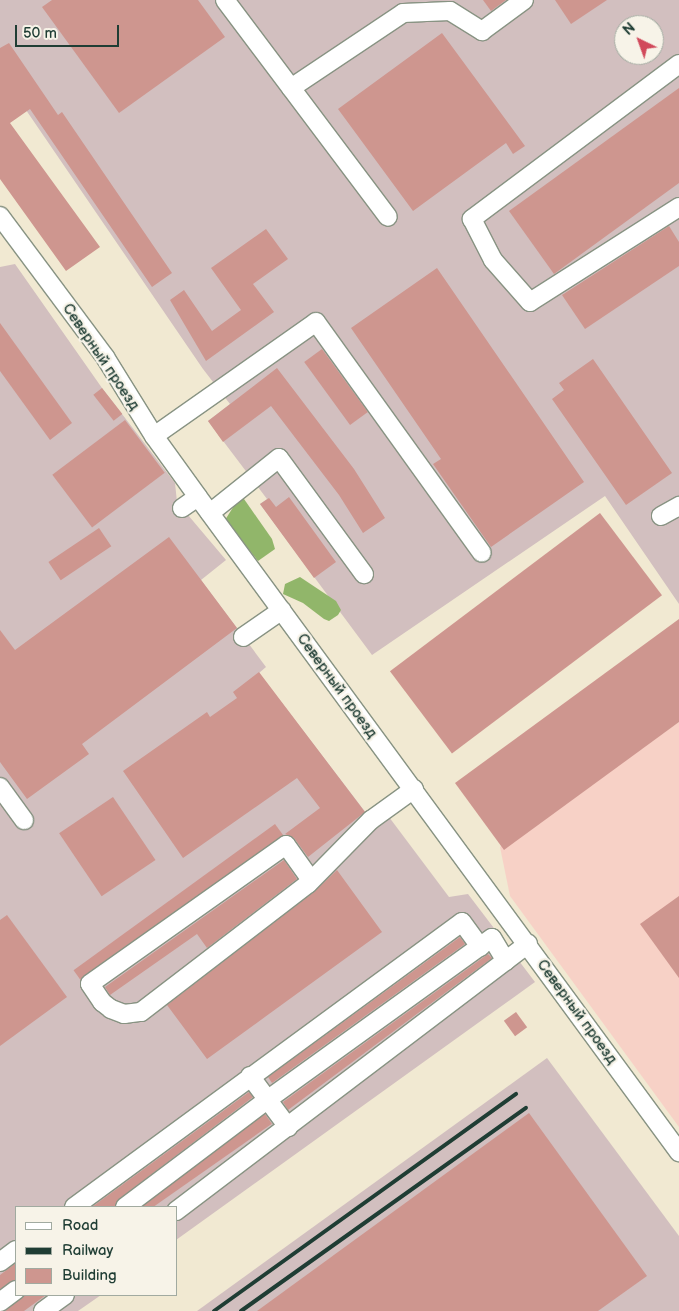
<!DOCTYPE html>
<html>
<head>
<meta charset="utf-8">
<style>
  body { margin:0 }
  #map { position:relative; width:679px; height:1311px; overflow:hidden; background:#f1e9d2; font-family:"Balsamiq Sans",sans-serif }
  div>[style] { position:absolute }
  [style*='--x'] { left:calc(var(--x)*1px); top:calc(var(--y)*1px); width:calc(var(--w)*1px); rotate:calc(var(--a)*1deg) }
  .built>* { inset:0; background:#f7d1c6 }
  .industrial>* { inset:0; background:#d2bfbf }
  .forest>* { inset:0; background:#91b66a }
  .building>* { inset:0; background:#ce968f; transform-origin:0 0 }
  .roads { filter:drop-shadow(1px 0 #889383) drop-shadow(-1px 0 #889383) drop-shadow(0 1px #889383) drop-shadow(0 -1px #889383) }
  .minor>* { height:18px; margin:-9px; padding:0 9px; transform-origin:9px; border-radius:9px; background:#fff }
  .rail>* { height:4px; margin:-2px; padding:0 2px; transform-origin:2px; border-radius:2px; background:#1f3d34 }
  span { translate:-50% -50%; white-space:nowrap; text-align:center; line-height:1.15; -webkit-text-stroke:4.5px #f7f3e8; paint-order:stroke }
  .street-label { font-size:15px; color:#1f3d34 }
  .legend { position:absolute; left:15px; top:1206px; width:162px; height:90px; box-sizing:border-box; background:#f7f3e8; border:1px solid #a1aaa0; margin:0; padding:6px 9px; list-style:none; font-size:15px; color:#1f3d34 }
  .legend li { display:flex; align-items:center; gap:10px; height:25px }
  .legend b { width:25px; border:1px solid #a1aaa0 }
  .north { position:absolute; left:614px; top:15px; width:50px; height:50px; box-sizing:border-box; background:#f7f3e8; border:1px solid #a1aaa0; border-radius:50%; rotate:318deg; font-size:14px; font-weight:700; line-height:20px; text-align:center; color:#1f3d34 }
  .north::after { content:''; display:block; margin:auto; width:18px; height:22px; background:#d1495b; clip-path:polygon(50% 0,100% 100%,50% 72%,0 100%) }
  .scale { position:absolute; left:15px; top:25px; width:104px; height:22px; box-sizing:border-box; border:2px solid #1f3d34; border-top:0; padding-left:6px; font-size:15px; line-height:18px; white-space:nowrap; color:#1f3d34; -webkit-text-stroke:4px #f7f3e8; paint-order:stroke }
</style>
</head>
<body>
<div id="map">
  <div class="built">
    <div style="clip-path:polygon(679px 722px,679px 1127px,510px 896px,500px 847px)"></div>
  </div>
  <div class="industrial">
    <div style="clip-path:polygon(evenodd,0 0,679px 0,679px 604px,605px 496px,372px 655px,260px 504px,267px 499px,208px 421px,230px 404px,203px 369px,0 72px,0 0,624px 25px,654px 25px,654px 55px,624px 55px,624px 25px)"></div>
    <div style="clip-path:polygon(15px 264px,102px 388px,175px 483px,177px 502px,226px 560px,201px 580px,266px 667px,259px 673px,376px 826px,389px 817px,449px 897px,468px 894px,535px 982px,176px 1240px,176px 1207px,16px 1207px,16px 1295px,101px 1295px,78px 1311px,0 1311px,0 267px)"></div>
    <div style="clip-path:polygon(547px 1058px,679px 1236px,679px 1311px,197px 1311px)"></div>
  </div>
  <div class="forest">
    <div style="clip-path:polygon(239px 498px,244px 499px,272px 539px,275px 549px,258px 561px,225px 520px)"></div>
    <div style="clip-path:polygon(300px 577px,336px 601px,341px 610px,338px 615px,329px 621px,324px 619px,303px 603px,283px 594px,285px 584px)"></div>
  </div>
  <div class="building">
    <div style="clip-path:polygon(52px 0,198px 0,225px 37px,119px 113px,42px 7px)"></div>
    <div style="clip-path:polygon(483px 0,506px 0,491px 11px)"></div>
    <div style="clip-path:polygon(555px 0,607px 0,571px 24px)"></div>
    <div style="clip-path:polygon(442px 33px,525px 146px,513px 154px,506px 143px,413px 211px,338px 109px)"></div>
    <div style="clip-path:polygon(9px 43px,58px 115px,62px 112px,172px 273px,152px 287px,30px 109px,10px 123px,100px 247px,66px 271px,0 179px,0 48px)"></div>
    <div style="clip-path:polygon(679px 88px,679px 183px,554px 274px,509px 211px)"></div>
    <div style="clip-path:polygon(669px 226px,679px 242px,679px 266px,585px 329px,562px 295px)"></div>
    <div style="clip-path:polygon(266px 229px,288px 259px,253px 284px,274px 312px,206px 361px,170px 300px,184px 290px,212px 331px,241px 310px,211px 268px)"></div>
    <div style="clip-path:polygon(437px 268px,584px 482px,491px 547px,433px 464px,441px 459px,351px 328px)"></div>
    <div style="clip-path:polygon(0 323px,72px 423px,50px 440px,0 371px)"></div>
    <div style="left:322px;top:349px;width:78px;height:22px;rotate:54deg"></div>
    <div style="clip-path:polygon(593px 359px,672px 473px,626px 505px,552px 399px,564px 390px,559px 383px)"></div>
    <div style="clip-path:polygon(277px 368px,354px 469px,385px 518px,363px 533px,339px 495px,271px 406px,223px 442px,208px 421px)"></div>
    <div style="left:102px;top:388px;width:33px;height:11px;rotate:52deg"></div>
    <div style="left:125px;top:420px;width:66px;height:91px;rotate:53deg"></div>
    <div style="clip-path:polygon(289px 497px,336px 562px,314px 578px,260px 504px,269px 498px,276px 507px)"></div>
    <div style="left:600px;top:513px;width:103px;height:263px;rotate:53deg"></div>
    <div style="left:99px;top:528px;width:22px;height:61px;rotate:56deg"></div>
    <div style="clip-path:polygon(169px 537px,237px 628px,82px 744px,89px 754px,27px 799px,0 762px,0 630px,15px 650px)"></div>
    <div style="clip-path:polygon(679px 619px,679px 722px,504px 850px,455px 783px)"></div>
    <div style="clip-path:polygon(259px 672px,365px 812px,308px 857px,294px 838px,285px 834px,320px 808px,297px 778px,183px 858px,123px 771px,207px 712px,210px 717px,237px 698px,233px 692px)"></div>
    <div style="left:113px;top:797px;width:76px;height:65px;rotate:56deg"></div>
    <div style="left:275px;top:824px;width:14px;height:249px;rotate:54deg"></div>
    <div style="clip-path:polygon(284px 860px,297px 879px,207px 948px,197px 934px,110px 995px,105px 987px)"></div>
    <div style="clip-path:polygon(337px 870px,382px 932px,207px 1059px,167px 1005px,314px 892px)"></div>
    <div style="clip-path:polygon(679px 896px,679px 978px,640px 924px)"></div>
    <div style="clip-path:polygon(7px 915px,67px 997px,0 1046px,0 920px)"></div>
    <div style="clip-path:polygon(460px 937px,465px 944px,272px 1083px,268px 1077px)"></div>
    <div style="clip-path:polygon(488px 954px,492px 958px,288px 1110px,283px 1102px)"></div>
    <div style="left:516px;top:1012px;width:19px;height:15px;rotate:54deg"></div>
    <div style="clip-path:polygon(249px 1092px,253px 1097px,119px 1199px,115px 1207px,92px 1207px)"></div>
    <div style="clip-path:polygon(529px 1113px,647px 1276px,598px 1311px,257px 1311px)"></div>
    <div style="left:265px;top:1114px;width:12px;height:154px;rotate:55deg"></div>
    <div style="clip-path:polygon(16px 1263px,16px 1280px,0 1289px,0 1275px)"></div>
    <div style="clip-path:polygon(25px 1295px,46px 1295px,24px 1311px,5px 1311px)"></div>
  </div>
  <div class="roads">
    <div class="minor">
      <div style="--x:225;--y:0;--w:271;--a:53.1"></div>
      <div style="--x:679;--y:64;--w:259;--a:143.2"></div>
      <div style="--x:472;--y:219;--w:46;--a:62.9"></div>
      <div style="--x:493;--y:260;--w:56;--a:48.6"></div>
      <div style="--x:530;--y:302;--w:177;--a:-32.5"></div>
      <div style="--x:291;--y:88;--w:135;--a:-33.8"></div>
      <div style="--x:403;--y:13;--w:47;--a:-2.4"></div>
      <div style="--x:450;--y:11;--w:38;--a:32"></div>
      <div style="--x:482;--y:31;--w:52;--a:-36.4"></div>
      <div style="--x:0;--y:216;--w:176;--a:53.3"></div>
      <div style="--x:105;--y:357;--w:93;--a:58.2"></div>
      <div style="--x:154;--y:436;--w:75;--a:54.2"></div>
      <div style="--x:198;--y:497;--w:813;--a:53.71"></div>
      <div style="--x:154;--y:436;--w:198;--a:-35.1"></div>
      <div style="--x:316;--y:322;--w:284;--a:54.3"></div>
      <div style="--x:182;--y:508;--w:19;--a:-35"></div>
      <div style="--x:210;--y:513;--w:88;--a:-38.6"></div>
      <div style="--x:279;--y:458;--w:144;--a:53.8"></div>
      <div style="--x:661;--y:516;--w:21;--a:-29"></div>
      <div style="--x:243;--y:637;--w:47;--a:-34.7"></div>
      <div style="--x:0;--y:787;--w:41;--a:54"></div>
      <div style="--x:311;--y:880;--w:43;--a:-125.5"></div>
      <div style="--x:286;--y:845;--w:240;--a:144.7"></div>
      <div style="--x:90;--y:984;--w:22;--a:56"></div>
      <div style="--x:102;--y:1002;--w:11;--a:38"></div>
      <div style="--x:111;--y:1009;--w:14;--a:21"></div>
      <div style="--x:124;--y:1014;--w:17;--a:-7"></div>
      <div style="--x:141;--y:1012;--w:210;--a:-37.5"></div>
      <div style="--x:308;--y:884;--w:90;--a:-45.5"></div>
      <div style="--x:371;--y:820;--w:53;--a:-35.8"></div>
      <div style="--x:250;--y:1076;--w:64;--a:53.3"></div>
      <div style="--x:74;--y:1207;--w:481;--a:-36.3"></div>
      <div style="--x:462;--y:922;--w:31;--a:54"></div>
      <div style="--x:125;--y:1207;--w:178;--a:-37"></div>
      <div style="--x:267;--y:1100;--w:277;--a:-35.8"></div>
      <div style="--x:492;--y:938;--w:27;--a:59"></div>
      <div style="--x:176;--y:1211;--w:442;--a:-37.2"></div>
      <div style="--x:0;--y:1262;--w:20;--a:-37"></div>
      <div style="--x:0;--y:1302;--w:20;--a:-37"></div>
      <div style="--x:43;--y:1311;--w:27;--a:-36"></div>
    </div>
  </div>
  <div class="rail">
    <div style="--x:214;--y:1311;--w:372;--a:-35.7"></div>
    <div style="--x:241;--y:1311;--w:350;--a:-35.5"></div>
  </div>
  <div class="street-label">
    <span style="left:101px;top:357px;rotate:56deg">Северный проезд</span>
    <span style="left:337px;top:686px;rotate:54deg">Северный проезд</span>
    <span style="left:577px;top:1012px;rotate:54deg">Северный проезд</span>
  </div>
  <ul class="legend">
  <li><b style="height:6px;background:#fff"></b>Road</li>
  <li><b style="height:6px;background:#1f3d34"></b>Railway</li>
  <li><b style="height:14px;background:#ce968f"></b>Building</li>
  </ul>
  <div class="north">N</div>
  <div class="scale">50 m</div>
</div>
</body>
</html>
